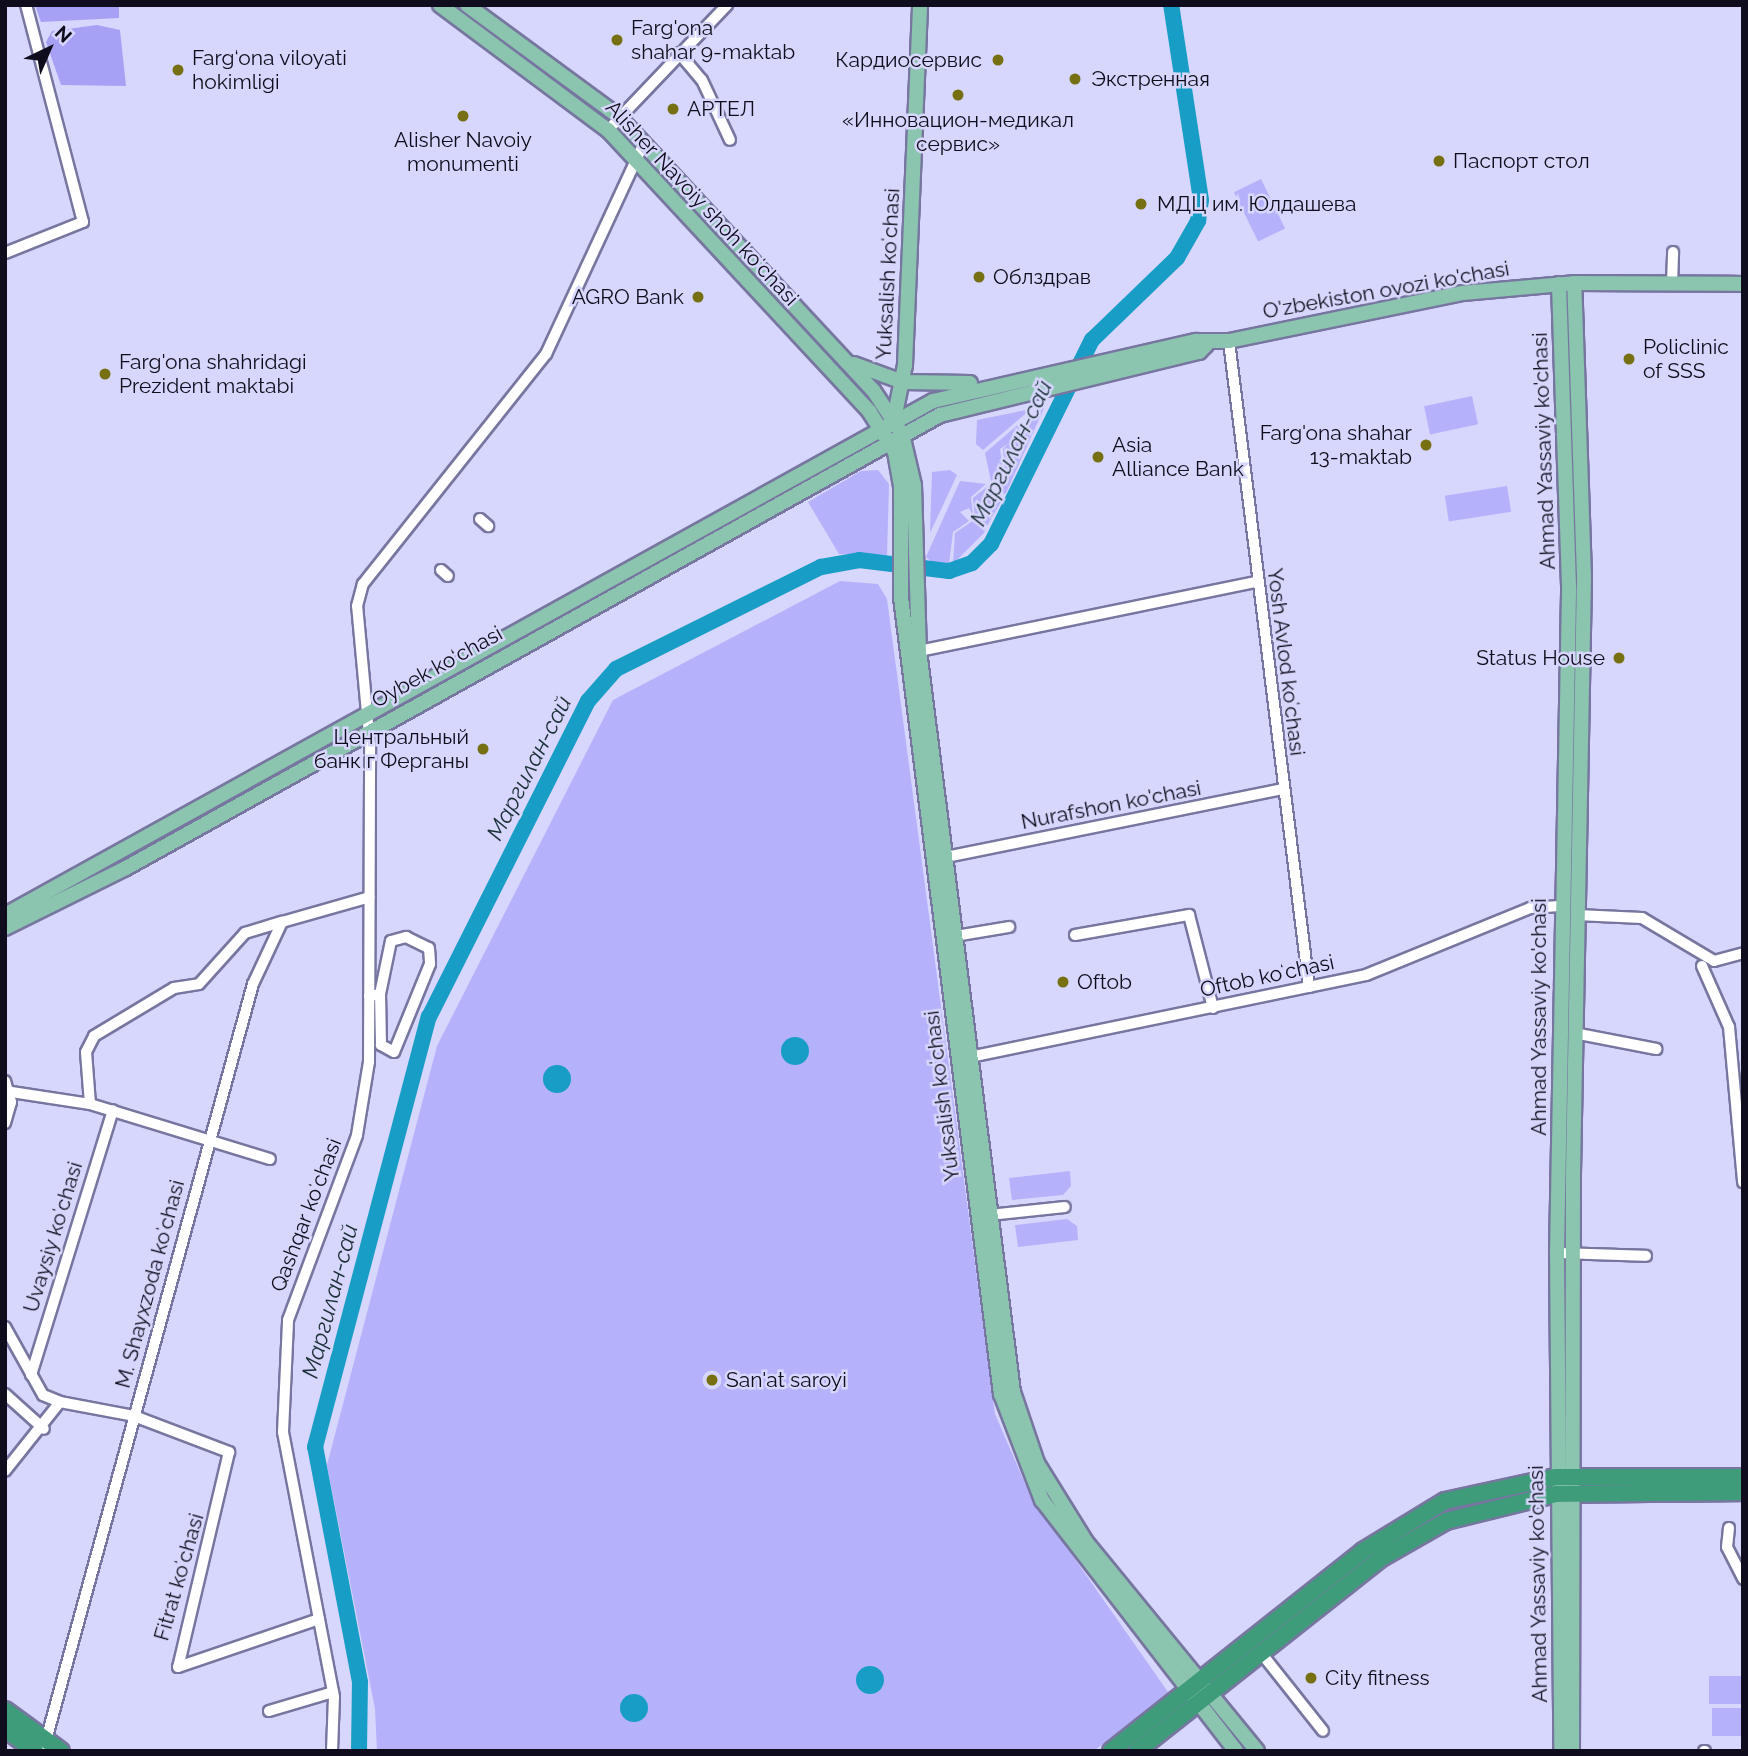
<!DOCTYPE html>
<html>
<head>
<meta charset="utf-8">
<style>
  body { margin:0 }
  #map { position:relative; width:1748px; height:1756px; overflow:hidden; background:#d7d6fc; font-family:Raleway,sans-serif }
  div>[style] { position:absolute }
  [style*='--x'] { left:calc(var(--x)*1px); top:calc(var(--y)*1px); width:calc(var(--w)*1px); rotate:calc(var(--a)*1deg) }
  .green>* { inset:0; background:#b5b1fb; transform-origin:0 0 }
  .forest>* { inset:0; background:#a6a1f5 }
  .water>* { inset:0; background:#189dc6 }
  .round { border-radius:50% }
  .river>* { height:16px; margin:-8px; padding:0 8px; transform-origin:8px; border-radius:8px; background:#189dc6 }
  .roads { filter:drop-shadow(2px 0 #7776a0) drop-shadow(-2px 0 #7776a0) drop-shadow(0 2px #7776a0) drop-shadow(0 -2px #7776a0) }
  .minor>* { height:10px; margin:-5px; padding:0 5px; transform-origin:5px; border-radius:5px; background:#fff }
  .major>* { height:14px; margin:-7px; padding:0 7px; transform-origin:7px; border-radius:7px; background:#8bc4af }
  .highway>* { height:16px; margin:-8px; padding:0 8px; transform-origin:8px; border-radius:8px; background:#3e9c7a }
  .dots>* { width:19px; height:19px; translate:-50% -50%; box-sizing:border-box; border:4px solid #d7d6fc; border-radius:50% }
  span { translate:-50% -50%; white-space:nowrap; text-align:center; line-height:1.15; -webkit-text-stroke:5px #d7d6fc; paint-order:stroke }
  .poi-label { font-size:21px; color:#0f0d1d }
  .left { translate:0 -50%; text-align:left }
  .right { translate:-100% -50%; text-align:right }
  .street-label { font-size:21px; color:#0f0d1d }
  .water-label { font-size:23px; color:#1b2f37; font-style:italic }
  .frame { position:absolute; inset:0; border:7px solid #0f0d1d; pointer-events:none }
  .north { position:absolute; left:14px; top:14px; width:70px; height:70px; -webkit-text-stroke:5px #d7d6fc; paint-order:stroke; rotate:44deg; font-size:19px; font-weight:700; line-height:28px; text-align:center; color:#0f0d1d }
  .north::after { content:''; display:block; margin:auto; width:24px; height:32px; background:#0f0d1d; clip-path:polygon(50% 0,100% 100%,50% 72%,0 100%) }
</style>
</head>
<body>
<div id="map">
  <div class="green">
    <div style="left:1261px;top:179px;width:55px;height:30px;rotate:64deg"></div>
    <div style="left:1472px;top:396px;width:29px;height:49px;rotate:78deg"></div>
    <div style="clip-path:polygon(1045px 406px,1006px 493px,1004px 494px,993px 484px,1005px 473px,1003px 449px)"></div>
    <div style="clip-path:polygon(1031px 409px,983px 450px,976px 444px,977px 420px)"></div>
    <div style="clip-path:polygon(1019px 424px,1019px 436px,1000px 449px,1003px 473px,991px 481px,985px 453px)"></div>
    <div style="clip-path:polygon(878px 470px,889px 484px,887px 555px,839px 554px,808px 502px,861px 471px)"></div>
    <div style="clip-path:polygon(950px 470px,957px 475px,930px 533px,932px 472px)"></div>
    <div style="clip-path:polygon(960px 481px,986px 484px,971px 497px,973px 516px,969px 508px,960px 512px,969px 521px,953px 532px,949px 564px,934px 564px,926px 557px)"></div>
    <div style="clip-path:polygon(988px 486px,1002px 500px,987px 526px,975px 518px,973px 498px)"></div>
    <div style="left:1507px;top:486px;width:26px;height:63px;rotate:81deg"></div>
    <div style="clip-path:polygon(974px 520px,986px 528px,984px 533px,953px 564px,955px 533px)"></div>
    <div style="clip-path:polygon(840px 581px,878px 584px,887px 599px,995px 1414px,1030px 1495px,1168px 1692px,1094px 1751px,377px 1751px,375px 1709px,327px 1465px,437px 1046px,613px 700px)"></div>
    <div style="clip-path:polygon(1070px 1171px,1071px 1186px,1063px 1195px,1012px 1200px,1009px 1178px)"></div>
    <div style="clip-path:polygon(1067px 1219px,1077px 1226px,1078px 1240px,1018px 1247px,1015px 1225px)"></div>
    <div style="left:1743px;top:1676px;width:28px;height:34px;rotate:90deg"></div>
    <div style="left:1743px;top:1708px;width:28px;height:31px;rotate:90deg"></div>
  </div>
  <div class="forest">
    <div style="clip-path:polygon(35px 5px,119px 5px,119px 18px,41px 22px)"></div>
    <div style="clip-path:polygon(97px 25px,120px 30px,126px 86px,61px 85px,46px 42px,52px 31px)"></div>
  </div>
  <div class="water">
    <div class="round" style="left:781px;top:1037px;width:28px;height:28px"></div>
    <div class="round" style="left:543px;top:1065px;width:28px;height:28px"></div>
    <div class="round" style="left:856px;top:1666px;width:28px;height:28px"></div>
    <div class="round" style="left:620px;top:1694px;width:28px;height:28px"></div>
  </div>
  <div class="river">
    <div style="--x:359;--y:1751;--w:69;--a:-89.2"></div>
    <div style="--x:360;--y:1682;--w:239;--a:-100.8"></div>
    <div style="--x:315;--y:1447;--w:445;--a:-75.2"></div>
    <div style="--x:429;--y:1017;--w:354;--a:-63.3"></div>
    <div style="--x:588;--y:701;--w:43;--a:-48.8"></div>
    <div style="--x:616;--y:669;--w:229;--a:-26.5"></div>
    <div style="--x:821;--y:567;--w:39;--a:-10"></div>
    <div style="--x:859;--y:560;--w:91;--a:7"></div>
    <div style="--x:949;--y:571;--w:24;--a:-19"></div>
    <div style="--x:972;--y:563;--w:27;--a:-45"></div>
    <div style="--x:991;--y:544;--w:228;--a:-63.7"></div>
    <div style="--x:1092;--y:340;--w:118;--a:-44"></div>
    <div style="--x:1177;--y:258;--w:43;--a:-60.4"></div>
    <div style="--x:1198;--y:221;--w:21;--a:-82"></div>
    <div style="--x:1201;--y:200;--w:197;--a:-98.7"></div>
  </div>
  <div class="roads">
    <div class="minor">
      <div style="--x:679;--y:53;--w:35;--a:50"></div>
      <div style="--x:702;--y:80;--w:66;--a:65"></div>
      <div style="--x:608;--y:130;--w:173;--a:-46.4"></div>
      <div style="--x:5;--y:253;--w:84;--a:-21.7"></div>
      <div style="--x:83;--y:222;--w:224;--a:-104.7"></div>
      <div style="--x:1672;--y:284;--w:32;--a:-88"></div>
      <div style="--x:1229;--y:341;--w:651;--a:82.94"></div>
      <div style="--x:480;--y:519;--w:11;--a:41"></div>
      <div style="--x:441;--y:570;--w:9;--a:41"></div>
      <div style="--x:919;--y:651;--w:344;--a:-11.6"></div>
      <div style="--x:946;--y:857;--w:343;--a:-11.4"></div>
      <div style="--x:1577;--y:915;--w:65;--a:2.6"></div>
      <div style="--x:1642;--y:918;--w:84;--a:30.8"></div>
      <div style="--x:1714;--y:961;--w:30;--a:-15"></div>
      <div style="--x:1075;--y:935;--w:116;--a:-10"></div>
      <div style="--x:1189;--y:915;--w:96;--a:75.5"></div>
      <div style="--x:955;--y:936;--w:55;--a:-9.5"></div>
      <div style="--x:1702;--y:966;--w:67;--a:66.1"></div>
      <div style="--x:1729;--y:1027;--w:156;--a:84.8"></div>
      <div style="--x:369;--y:996;--w:11;--a:-10"></div>
      <div style="--x:380;--y:994;--w:54;--a:-78.3"></div>
      <div style="--x:391;--y:941;--w:16;--a:-15"></div>
      <div style="--x:406;--y:937;--w:25;--a:26"></div>
      <div style="--x:429;--y:948;--w:16;--a:86"></div>
      <div style="--x:430;--y:964;--w:95;--a:112.2"></div>
      <div style="--x:394;--y:1052;--w:15;--a:-152"></div>
      <div style="--x:381;--y:1045;--w:51;--a:-91.1"></div>
      <div style="--x:1574;--y:1033;--w:84;--a:11"></div>
      <div style="--x:965;--y:1058;--w:409;--a:-11.7"></div>
      <div style="--x:1366;--y:975;--w:177;--a:-22.2"></div>
      <div style="--x:1530;--y:908;--w:30;--a:-4"></div>
      <div style="--x:5;--y:1081;--w:22;--a:74"></div>
      <div style="--x:11;--y:1102;--w:22;--a:106"></div>
      <div style="--x:5;--y:1091;--w:86;--a:8.7"></div>
      <div style="--x:90;--y:1104;--w:188;--a:17"></div>
      <div style="--x:90;--y:1104;--w:52;--a:-94.4"></div>
      <div style="--x:86;--y:1052;--w:18;--a:-63"></div>
      <div style="--x:94;--y:1036;--w:93;--a:-31"></div>
      <div style="--x:174;--y:988;--w:25;--a:-9"></div>
      <div style="--x:199;--y:984;--w:69;--a:-48"></div>
      <div style="--x:245;--y:933;--w:39;--a:-17"></div>
      <div style="--x:999;--y:1214;--w:66;--a:-6.1"></div>
      <div style="--x:1557;--y:1253;--w:89;--a:1.9"></div>
      <div style="--x:5;--y:1327;--w:78;--a:60.8"></div>
      <div style="--x:43;--y:1395;--w:18;--a:22"></div>
      <div style="--x:60;--y:1402;--w:88;--a:128.6"></div>
      <div style="--x:31;--y:1375;--w:277;--a:-72.8"></div>
      <div style="--x:5;--y:1394;--w:52;--a:41.9"></div>
      <div style="--x:60;--y:1402;--w:75;--a:10.7"></div>
      <div style="--x:134;--y:1416;--w:102;--a:20.8"></div>
      <div style="--x:229;--y:1452;--w:221;--a:103.3"></div>
      <div style="--x:178;--y:1667;--w:149;--a:-18.8"></div>
      <div style="--x:1729;--y:1528;--w:19;--a:96"></div>
      <div style="--x:1727;--y:1547;--w:36;--a:63"></div>
      <div style="--x:1262;--y:1654;--w:98;--a:51.6"></div>
      <div style="--x:269;--y:1711;--w:67;--a:-16.5"></div>
      <div style="--x:43;--y:1751;--w:795;--a:-74.69"></div>
      <div style="--x:253;--y:984;--w:68;--a:-64.9"></div>
      <div style="--x:282;--y:922;--w:91;--a:-15.9"></div>
      <div style="--x:332;--y:1751;--w:54;--a:-87.9"></div>
      <div style="--x:334;--y:1697;--w:270;--a:-100.9"></div>
      <div style="--x:283;--y:1432;--w:112;--a:-87.4"></div>
      <div style="--x:288;--y:1320;--w:197;--a:-69.5"></div>
      <div style="--x:357;--y:1135;--w:74;--a:-80.7"></div>
      <div style="--x:369;--y:1062;--w:317;--a:-89.8"></div>
      <div style="--x:370;--y:745;--w:140;--a:-95.3"></div>
      <div style="--x:357;--y:606;--w:23;--a:-75"></div>
      <div style="--x:363;--y:584;--w:294;--a:-51.5"></div>
      <div style="--x:546;--y:354;--w:233;--a:-65.1"></div>
      <div style="--x:1704;--y:1751;--w:1;--a:0"></div>
    </div>
    <div class="major">
      <div style="--x:440;--y:5;--w:209;--a:36.7"></div>
      <div style="--x:608;--y:130;--w:384;--a:47.1"></div>
      <div style="--x:869;--y:411;--w:49;--a:57.6"></div>
      <div style="--x:895;--y:452;--w:35;--a:80"></div>
      <div style="--x:901;--y:486;--w:111;--a:90"></div>
      <div style="--x:901;--y:597;--w:803;--a:82.85"></div>
      <div style="--x:1001;--y:1394;--w:114;--a:68.9"></div>
      <div style="--x:1042;--y:1500;--w:317;--a:52.3"></div>
      <div style="--x:467;--y:5;--w:187;--a:36.3"></div>
      <div style="--x:618;--y:116;--w:374;--a:47.1"></div>
      <div style="--x:873;--y:390;--w:53;--a:56.6"></div>
      <div style="--x:902;--y:434;--w:52;--a:76.8"></div>
      <div style="--x:914;--y:485;--w:166;--a:88.3"></div>
      <div style="--x:919;--y:651;--w:747;--a:82.77"></div>
      <div style="--x:1013;--y:1392;--w:75;--a:71.3"></div>
      <div style="--x:1037;--y:1463;--w:93;--a:58.2"></div>
      <div style="--x:1086;--y:1542;--w:270;--a:50.7"></div>
      <div style="--x:1559;--y:284;--w:309;--a:88.1"></div>
      <div style="--x:1569;--y:593;--w:660;--a:91.04"></div>
      <div style="--x:1557;--y:1253;--w:498;--a:89.5"></div>
      <div style="--x:854;--y:364;--w:52;--a:20.2"></div>
      <div style="--x:903;--y:382;--w:67;--a:0.9"></div>
      <div style="--x:894;--y:419;--w:55;--a:-78.5"></div>
      <div style="--x:905;--y:365;--w:360;--a:-87.6"></div>
      <div style="--x:5;--y:915;--w:1061;--a:-28.98"></div>
      <div style="--x:933;--y:401;--w:270;--a:-12.9"></div>
      <div style="--x:1196;--y:341;--w:33;--a:0"></div>
      <div style="--x:1229;--y:341;--w:239;--a:-11.6"></div>
      <div style="--x:1463;--y:293;--w:111;--a:-5.1"></div>
      <div style="--x:1574;--y:283;--w:169;--a:0.3"></div>
      <div style="--x:5;--y:928;--w:135;--a:-26.4"></div>
      <div style="--x:126;--y:868;--w:932;--a:-29.1"></div>
      <div style="--x:940;--y:415;--w:267;--a:-13.7"></div>
      <div style="--x:1199;--y:352;--w:10;--a:-45"></div>
      <div style="--x:1572;--y:1751;--w:578;--a:-89.9"></div>
      <div style="--x:1573;--y:1173;--w:596;--a:-88.94"></div>
      <div style="--x:1584;--y:577;--w:294;--a:-91.9"></div>
    </div>
    <div class="highway">
      <div style="--x:5;--y:1710;--w:69;--a:36.2"></div>
      <div style="--x:5;--y:1729;--w:37;--a:36"></div>
      <div style="--x:1111;--y:1751;--w:322;--a:-38.4"></div>
      <div style="--x:1363;--y:1551;--w:96;--a:-31.4"></div>
      <div style="--x:1445;--y:1501;--w:114;--a:-12.2"></div>
      <div style="--x:1556;--y:1477;--w:187;--a:0"></div>
      <div style="--x:1137;--y:1751;--w:313;--a:-38.3"></div>
      <div style="--x:1383;--y:1557;--w:73;--a:-29.7"></div>
      <div style="--x:1446;--y:1521;--w:113;--a:-13.8"></div>
      <div style="--x:1556;--y:1494;--w:187;--a:-0.6"></div>
    </div>
  </div>
  <div class="dots">
    <div style="left:617px;top:40px;background:#767012"></div>
    <div style="left:998px;top:60px;background:#767012"></div>
    <div style="left:178px;top:70px;background:#767012"></div>
    <div style="left:1075px;top:79px;background:#767012"></div>
    <div style="left:958px;top:95px;background:#767012"></div>
    <div style="left:673px;top:109px;background:#767012"></div>
    <div style="left:463px;top:116px;background:#767012"></div>
    <div style="left:1439px;top:161px;background:#767012"></div>
    <div style="left:1141px;top:204px;background:#767012"></div>
    <div style="left:979px;top:277px;background:#767012"></div>
    <div style="left:698px;top:297px;background:#767012"></div>
    <div style="left:1629px;top:359px;background:#767012"></div>
    <div style="left:105px;top:374px;background:#767012"></div>
    <div style="left:1426px;top:445px;background:#767012"></div>
    <div style="left:1098px;top:457px;background:#767012"></div>
    <div style="left:1619px;top:658px;background:#767012"></div>
    <div style="left:483px;top:749px;background:#767012"></div>
    <div style="left:1063px;top:982px;background:#767012"></div>
    <div style="left:712px;top:1380px;background:#767012"></div>
    <div style="left:1311px;top:1678px;background:#767012"></div>
  </div>
  <div class="poi-label">
    <span class="left" style="left:631px;top:40px">Farg'ona<br>shahar 9-maktab</span>
    <span class="left" style="left:192px;top:70px">Farg‘ona viloyati<br>hokimligi</span>
    <span class="right" style="left:982px;top:60px">Кардиосервис</span>
    <span class="left" style="left:1091px;top:79px">Экстренная</span>
    <span class="left" style="left:687px;top:109px">АРТЕЛ</span>
    <span style="left:958px;top:132px">«Инновацион-медикал<br>сервис»</span>
    <span style="left:463px;top:152px">Alisher Navoiy<br>monumenti</span>
    <span class="left" style="left:1453px;top:161px">Паспорт стол</span>
    <span class="left" style="left:1157px;top:204px">МДЦ им. Юлдашева</span>
    <span class="left" style="left:993px;top:277px">Облздрав</span>
    <span class="right" style="left:684px;top:297px">AGRO Bank</span>
    <span class="left" style="left:1643px;top:359px">Policlinic<br>of SSS</span>
    <span class="left" style="left:119px;top:374px">Farg'ona shahridagi<br>Prezident maktabi</span>
    <span class="right" style="left:1412px;top:445px">Farg'ona shahar<br>13-maktab</span>
    <span class="left" style="left:1112px;top:457px">Asia<br>Alliance Bank</span>
    <span class="right" style="left:1605px;top:658px">Status House</span>
    <span class="right" style="left:469px;top:749px">Центральный<br>банк г Ферганы</span>
    <span class="left" style="left:1077px;top:982px">Oftob</span>
    <span class="left" style="left:726px;top:1380px">San'at saroyi</span>
    <span class="left" style="left:1325px;top:1678px">City fitness</span>
  </div>
  <div class="street-label">
    <span style="left:702px;top:203px;rotate:47deg">Alisher Navoiy shoh koʻchasi</span>
    <span style="left:888px;top:274px;rotate:-87deg">Yuksalish koʻchasi</span>
    <span style="left:1386px;top:290px;rotate:-10deg">O'zbekiston ovozi ko'chasi</span>
    <span style="left:1544px;top:451px;rotate:-92deg">Ahmad Yassaviy ko'chasi</span>
    <span style="left:1286px;top:662px;rotate:83deg">Yosh Avlod koʻchasi</span>
    <span style="left:437px;top:667px;rotate:-29deg">Oybek ko‘chasi</span>
    <span style="left:1111px;top:805px;rotate:-11deg">Nurafshon ko'chasi</span>
    <span style="left:1267px;top:976px;rotate:-12deg">Oftob koʻchasi</span>
    <span style="left:1539px;top:1017px;rotate:-90deg">Ahmad Yassaviy ko'chasi</span>
    <span style="left:942px;top:1096px;rotate:-97deg">Yuksalish koʻchasi</span>
    <span style="left:306px;top:1215px;rotate:-69deg">Qashqar koʻchasi</span>
    <span style="left:53px;top:1237px;rotate:-73deg">Uvaysiy koʻchasi</span>
    <span style="left:150px;top:1284px;rotate:-75deg">M. Shayxzoda koʻchasi</span>
    <span style="left:179px;top:1577px;rotate:-74deg">Fitrat koʻchasi</span>
    <span style="left:1538px;top:1584px;rotate:-91deg">Ahmad Yassaviy ko'chasi</span>
  </div>
  <div class="water-label">
    <span style="left:1011px;top:453px;rotate:-64deg">Маргилан-сай</span>
    <span style="left:529px;top:768px;rotate:-63deg">Маргилан-сай</span>
    <span style="left:330px;top:1301px;rotate:-75deg">Маргилан-сай</span>
  </div>
  <div class="frame"></div>
  <div class="north">N</div>
</div>
</body>
</html>
